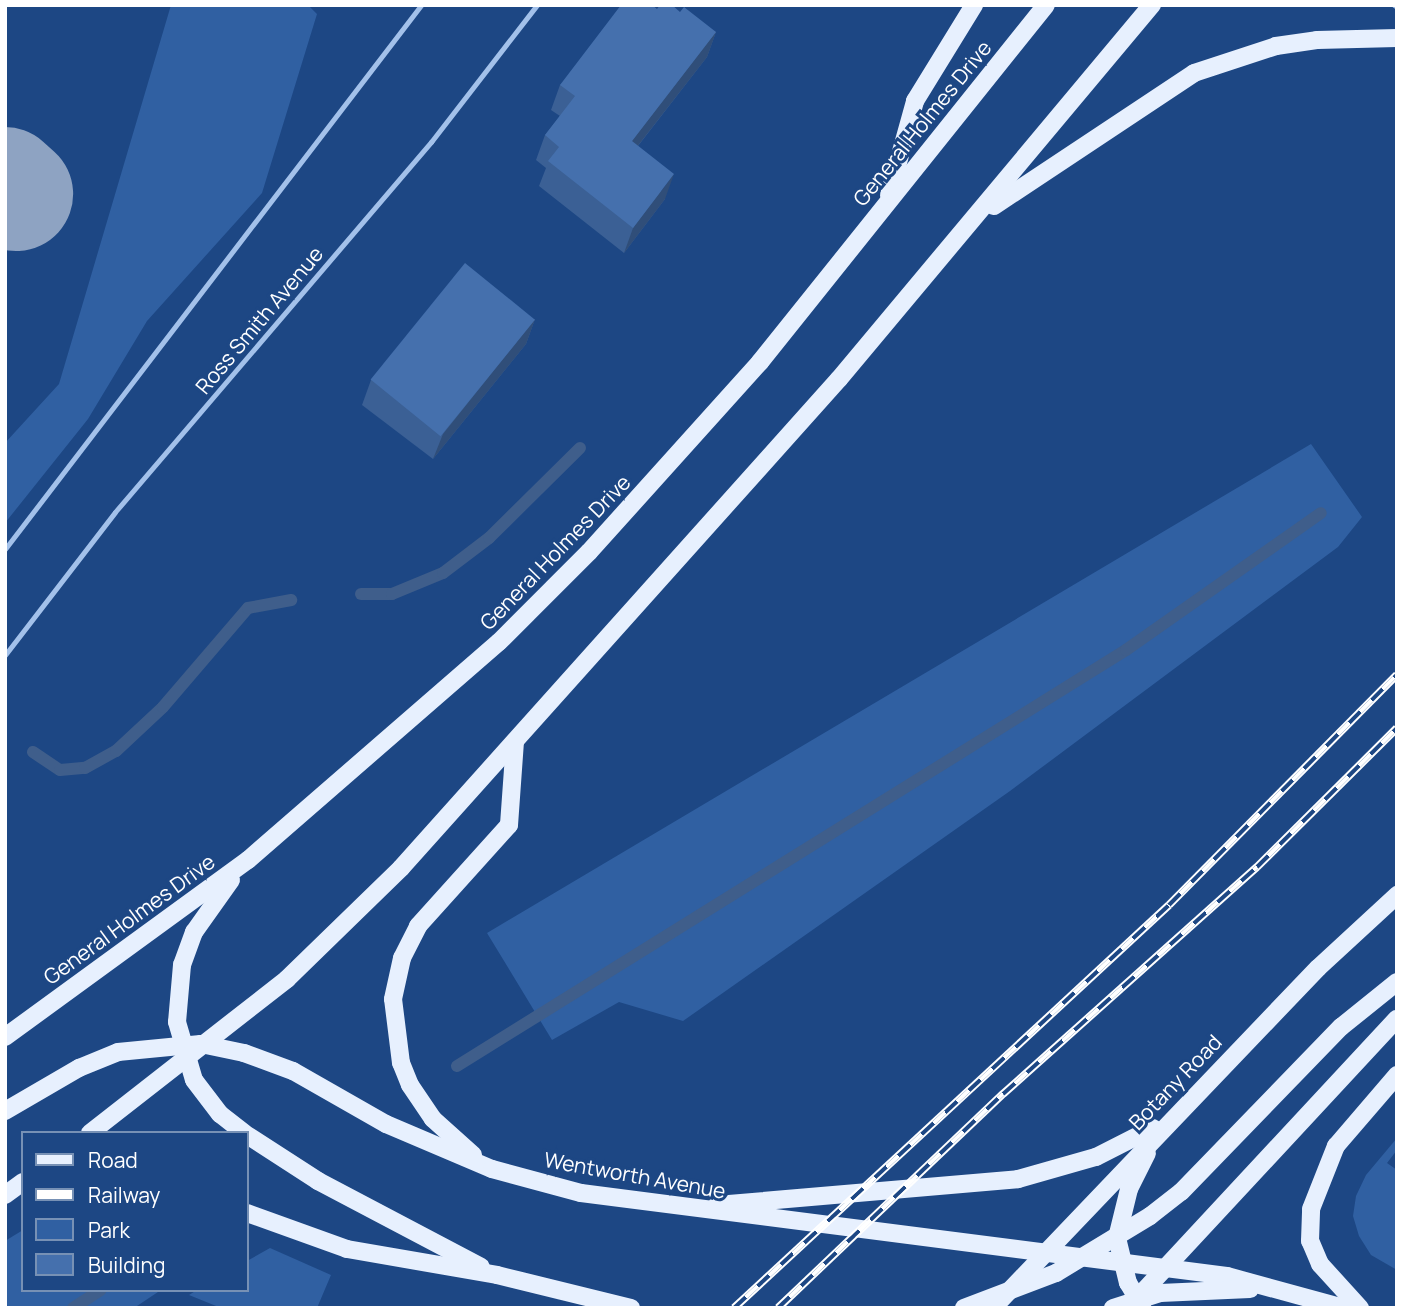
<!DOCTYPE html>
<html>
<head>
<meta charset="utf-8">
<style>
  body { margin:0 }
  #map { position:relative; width:1402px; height:1313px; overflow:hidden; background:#1d4784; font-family:Manrope,sans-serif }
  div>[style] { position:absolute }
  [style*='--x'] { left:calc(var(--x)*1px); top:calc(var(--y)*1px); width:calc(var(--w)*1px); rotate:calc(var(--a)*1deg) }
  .green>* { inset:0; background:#3060a2 }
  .stream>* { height:12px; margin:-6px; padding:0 6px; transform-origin:6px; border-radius:6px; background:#3f5e8b }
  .taxiway>* { height:114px; margin:-57px; padding:0 57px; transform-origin:57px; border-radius:57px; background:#8ea3c2 }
  .service>* { height:5px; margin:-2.5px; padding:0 2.5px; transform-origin:2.5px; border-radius:2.5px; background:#a3c1ea }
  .primary>* { height:18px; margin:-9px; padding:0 9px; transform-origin:9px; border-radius:9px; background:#e7f0fe }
  .rail>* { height:8px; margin-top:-4px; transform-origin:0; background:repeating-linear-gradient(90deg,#1d4784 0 16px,#fff 0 32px); box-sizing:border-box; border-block:2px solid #fff }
  .wall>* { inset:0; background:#3b6095 }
  .shaded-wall>* { inset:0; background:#304e79 }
  .building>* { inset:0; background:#4570ad; transform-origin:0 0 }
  span { translate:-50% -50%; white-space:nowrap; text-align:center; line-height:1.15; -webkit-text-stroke:6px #1d4784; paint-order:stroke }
  .street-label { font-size:21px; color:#fff }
  .frame { position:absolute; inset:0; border:7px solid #fff; pointer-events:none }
  .legend { position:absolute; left:21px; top:1131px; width:228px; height:161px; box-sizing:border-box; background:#1d4784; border:2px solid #7791b5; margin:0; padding:9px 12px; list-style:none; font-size:21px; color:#fff }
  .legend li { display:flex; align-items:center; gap:14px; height:35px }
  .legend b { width:35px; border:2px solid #7791b5 }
</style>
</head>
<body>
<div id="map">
  <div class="green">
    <div style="clip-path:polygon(171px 5px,308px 5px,317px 14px,262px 193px,147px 321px,88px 419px,5px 523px,5px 443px,59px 384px)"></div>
    <div style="clip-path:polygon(1311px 444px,1362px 517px,1338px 547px,1010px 791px,683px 1021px,619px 1002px,552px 1040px,487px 933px)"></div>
    <div style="clip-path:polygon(1397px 1138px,1397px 1150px,1387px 1163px,1397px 1170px,1397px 1270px,1371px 1255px,1359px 1236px,1353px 1216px,1356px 1196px,1366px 1175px)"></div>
    <div style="clip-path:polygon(23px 1230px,23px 1290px,161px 1290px,134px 1308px,5px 1308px,5px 1241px)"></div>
    <div style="clip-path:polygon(270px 1248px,331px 1275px,317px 1308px,221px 1308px,189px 1295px,197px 1290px,247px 1290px,247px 1261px)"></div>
  </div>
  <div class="stream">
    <div style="--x:361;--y:594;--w:31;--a:0"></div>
    <div style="--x:392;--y:594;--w:55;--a:-22.4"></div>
    <div style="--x:443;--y:573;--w:58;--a:-37.3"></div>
    <div style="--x:489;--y:538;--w:128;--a:-44.7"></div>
    <div style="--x:33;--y:752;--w:32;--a:34"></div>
    <div style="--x:60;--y:770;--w:25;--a:-5"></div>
    <div style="--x:85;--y:768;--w:35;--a:-29"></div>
    <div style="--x:116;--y:751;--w:64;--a:-43.1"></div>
    <div style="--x:163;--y:707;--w:130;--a:-49.4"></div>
    <div style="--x:248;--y:608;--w:44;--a:-10.5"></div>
    <div style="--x:457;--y:1066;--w:788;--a:-31.87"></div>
    <div style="--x:1126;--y:650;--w:238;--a:-35.1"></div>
    <div style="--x:73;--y:1308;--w:33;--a:-33"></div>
  </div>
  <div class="taxiway">
    <div style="--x:5;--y:184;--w:15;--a:42"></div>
  </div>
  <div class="service">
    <div style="--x:1394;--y:5;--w:4;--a:34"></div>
    <div style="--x:5;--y:549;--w:685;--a:-52.59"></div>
    <div style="--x:5;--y:655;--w:180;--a:-52.4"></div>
    <div style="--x:115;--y:512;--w:487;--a:-49.5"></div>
    <div style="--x:431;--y:142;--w:173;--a:-52.3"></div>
  </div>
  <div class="primary">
    <div style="--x:889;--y:195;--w:98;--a:-74.5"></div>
    <div style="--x:915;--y:101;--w:113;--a:-58.4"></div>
    <div style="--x:994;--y:206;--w:240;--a:-33.6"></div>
    <div style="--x:1194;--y:73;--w:86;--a:-18.2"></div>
    <div style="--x:1276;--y:46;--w:41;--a:-8.3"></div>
    <div style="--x:1317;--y:40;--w:80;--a:-1.4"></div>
    <div style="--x:231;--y:880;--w:64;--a:125.4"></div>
    <div style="--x:194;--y:932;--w:35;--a:110"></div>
    <div style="--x:182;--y:965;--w:57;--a:95"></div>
    <div style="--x:177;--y:1022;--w:60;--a:73.7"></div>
    <div style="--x:194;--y:1080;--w:43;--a:52.6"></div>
    <div style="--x:220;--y:1114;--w:31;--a:38"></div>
    <div style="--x:5;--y:1037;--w:301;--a:-36.1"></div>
    <div style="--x:248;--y:860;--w:332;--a:-41"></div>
    <div style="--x:499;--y:642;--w:127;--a:-45"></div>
    <div style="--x:589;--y:552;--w:256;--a:-48"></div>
    <div style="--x:760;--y:362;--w:457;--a:-51.3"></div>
    <div style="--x:5;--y:1111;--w:86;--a:-30.2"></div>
    <div style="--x:79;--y:1068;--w:42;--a:-22.3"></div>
    <div style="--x:118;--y:1052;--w:83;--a:-5.5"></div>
    <div style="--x:201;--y:1044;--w:44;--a:11.8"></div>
    <div style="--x:244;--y:1053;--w:52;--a:20.2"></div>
    <div style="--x:293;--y:1071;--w:107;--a:29.7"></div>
    <div style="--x:386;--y:1124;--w:115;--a:23"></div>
    <div style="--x:492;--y:1169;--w:92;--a:15.1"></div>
    <div style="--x:581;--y:1193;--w:651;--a:7.32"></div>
    <div style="--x:1227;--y:1276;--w:121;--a:15.3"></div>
    <div style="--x:90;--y:1133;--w:250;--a:-38"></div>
    <div style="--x:287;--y:979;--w:159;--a:-44.2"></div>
    <div style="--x:401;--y:868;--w:656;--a:-48.15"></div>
    <div style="--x:839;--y:379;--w:488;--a:-50.1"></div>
    <div style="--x:247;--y:1135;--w:85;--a:32.9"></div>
    <div style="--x:318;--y:1181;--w:184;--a:27.8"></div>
    <div style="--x:473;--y:1155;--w:54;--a:-138"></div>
    <div style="--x:433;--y:1119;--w:41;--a:-124.1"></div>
    <div style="--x:410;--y:1085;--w:24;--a:-112"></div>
    <div style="--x:401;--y:1063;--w:64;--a:-97.1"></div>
    <div style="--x:393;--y:999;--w:42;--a:-77.6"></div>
    <div style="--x:402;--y:958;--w:36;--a:-63"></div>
    <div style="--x:418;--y:926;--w:136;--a:-48"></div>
    <div style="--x:509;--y:825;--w:83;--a:-85.9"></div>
    <div style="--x:5;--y:1195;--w:22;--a:-36"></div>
    <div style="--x:717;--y:1205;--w:302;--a:-4.9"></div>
    <div style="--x:1018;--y:1179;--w:81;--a:-15.8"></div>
    <div style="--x:1096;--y:1157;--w:64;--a:-27"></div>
    <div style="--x:247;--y:1213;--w:106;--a:19.8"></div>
    <div style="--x:347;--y:1249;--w:152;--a:9.8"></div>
    <div style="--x:497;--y:1275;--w:138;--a:13.8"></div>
    <div style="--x:1142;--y:1306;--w:27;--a:-121"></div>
    <div style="--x:1128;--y:1283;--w:46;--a:-103.7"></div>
    <div style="--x:1117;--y:1238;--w:50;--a:-76.2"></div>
    <div style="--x:1129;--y:1189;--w:40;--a:-63.4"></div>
    <div style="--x:964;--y:1308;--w:98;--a:-20.8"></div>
    <div style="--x:1056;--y:1273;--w:110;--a:-31.2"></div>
    <div style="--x:1150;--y:1216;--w:39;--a:-38"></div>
    <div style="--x:1181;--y:1192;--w:230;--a:-45.9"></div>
    <div style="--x:1341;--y:1027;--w:72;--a:-38.8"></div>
    <div style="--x:993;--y:1308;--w:470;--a:-46.3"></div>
    <div style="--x:1318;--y:968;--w:108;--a:-42.7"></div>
    <div style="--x:1113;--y:1308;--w:49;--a:-17.7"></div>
    <div style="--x:1160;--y:1293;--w:90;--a:-2.5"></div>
    <div style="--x:1128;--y:1308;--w:395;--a:-47.1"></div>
    <div style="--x:1360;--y:1308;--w:59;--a:-132.3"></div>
    <div style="--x:1320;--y:1264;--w:25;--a:-113"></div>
    <div style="--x:1310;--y:1241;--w:32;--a:-88"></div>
    <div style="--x:1311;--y:1209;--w:68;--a:-68.4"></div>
    <div style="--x:1336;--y:1146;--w:94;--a:-49.3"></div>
  </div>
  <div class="rail">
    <div style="--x:734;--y:1308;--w:593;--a:-42.81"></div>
    <div style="--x:1169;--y:905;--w:324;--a:-45.3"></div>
    <div style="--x:778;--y:1308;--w:311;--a:-43.6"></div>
    <div style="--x:1003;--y:1094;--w:341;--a:-41.8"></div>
    <div style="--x:1257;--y:867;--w:197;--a:-44.8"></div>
  </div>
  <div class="wall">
    <div style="clip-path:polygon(657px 9px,716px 32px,707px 57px,638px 146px,665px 199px,624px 253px,539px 186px,546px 168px,536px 160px,545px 135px,560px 116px,551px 110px,560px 85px)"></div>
    <div style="clip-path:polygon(535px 319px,526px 344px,433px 459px,362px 405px,371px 380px)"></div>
  </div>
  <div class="shaded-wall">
    <div style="clip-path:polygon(716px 32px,707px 57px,622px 166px,632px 141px)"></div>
    <div style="clip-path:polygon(674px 174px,665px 199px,624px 253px,633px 228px)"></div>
    <div style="clip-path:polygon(535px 319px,526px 344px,433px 459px,443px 434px)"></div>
  </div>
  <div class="building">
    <div style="clip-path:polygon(621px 5px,652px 5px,657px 9px,660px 5px,672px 5px,680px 12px,684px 7px,716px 32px,632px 141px,674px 174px,633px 228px,548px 161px,559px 147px,545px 135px,575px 96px,560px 85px)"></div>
    <div style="left:465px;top:263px;width:90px;height:150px;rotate:39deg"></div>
  </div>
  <div class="street-label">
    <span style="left:922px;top:123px;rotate:-51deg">General Holmes Drive</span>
    <span style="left:259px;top:320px;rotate:-50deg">Ross Smith Avenue</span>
    <span style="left:555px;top:552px;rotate:-46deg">General Holmes Drive</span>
    <span style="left:129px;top:919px;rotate:-36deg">General Holmes Drive</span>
    <span style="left:1175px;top:1082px;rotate:-46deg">Botany Road</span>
    <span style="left:635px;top:1175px;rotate:10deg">Wentworth Avenue</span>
  </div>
  <div class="frame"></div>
  <ul class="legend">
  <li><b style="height:9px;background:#e7f0fe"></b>Road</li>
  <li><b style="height:9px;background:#fff"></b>Railway</li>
  <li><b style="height:19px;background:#3060a2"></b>Park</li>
  <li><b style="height:19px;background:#4570ad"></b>Building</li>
  </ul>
</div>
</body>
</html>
